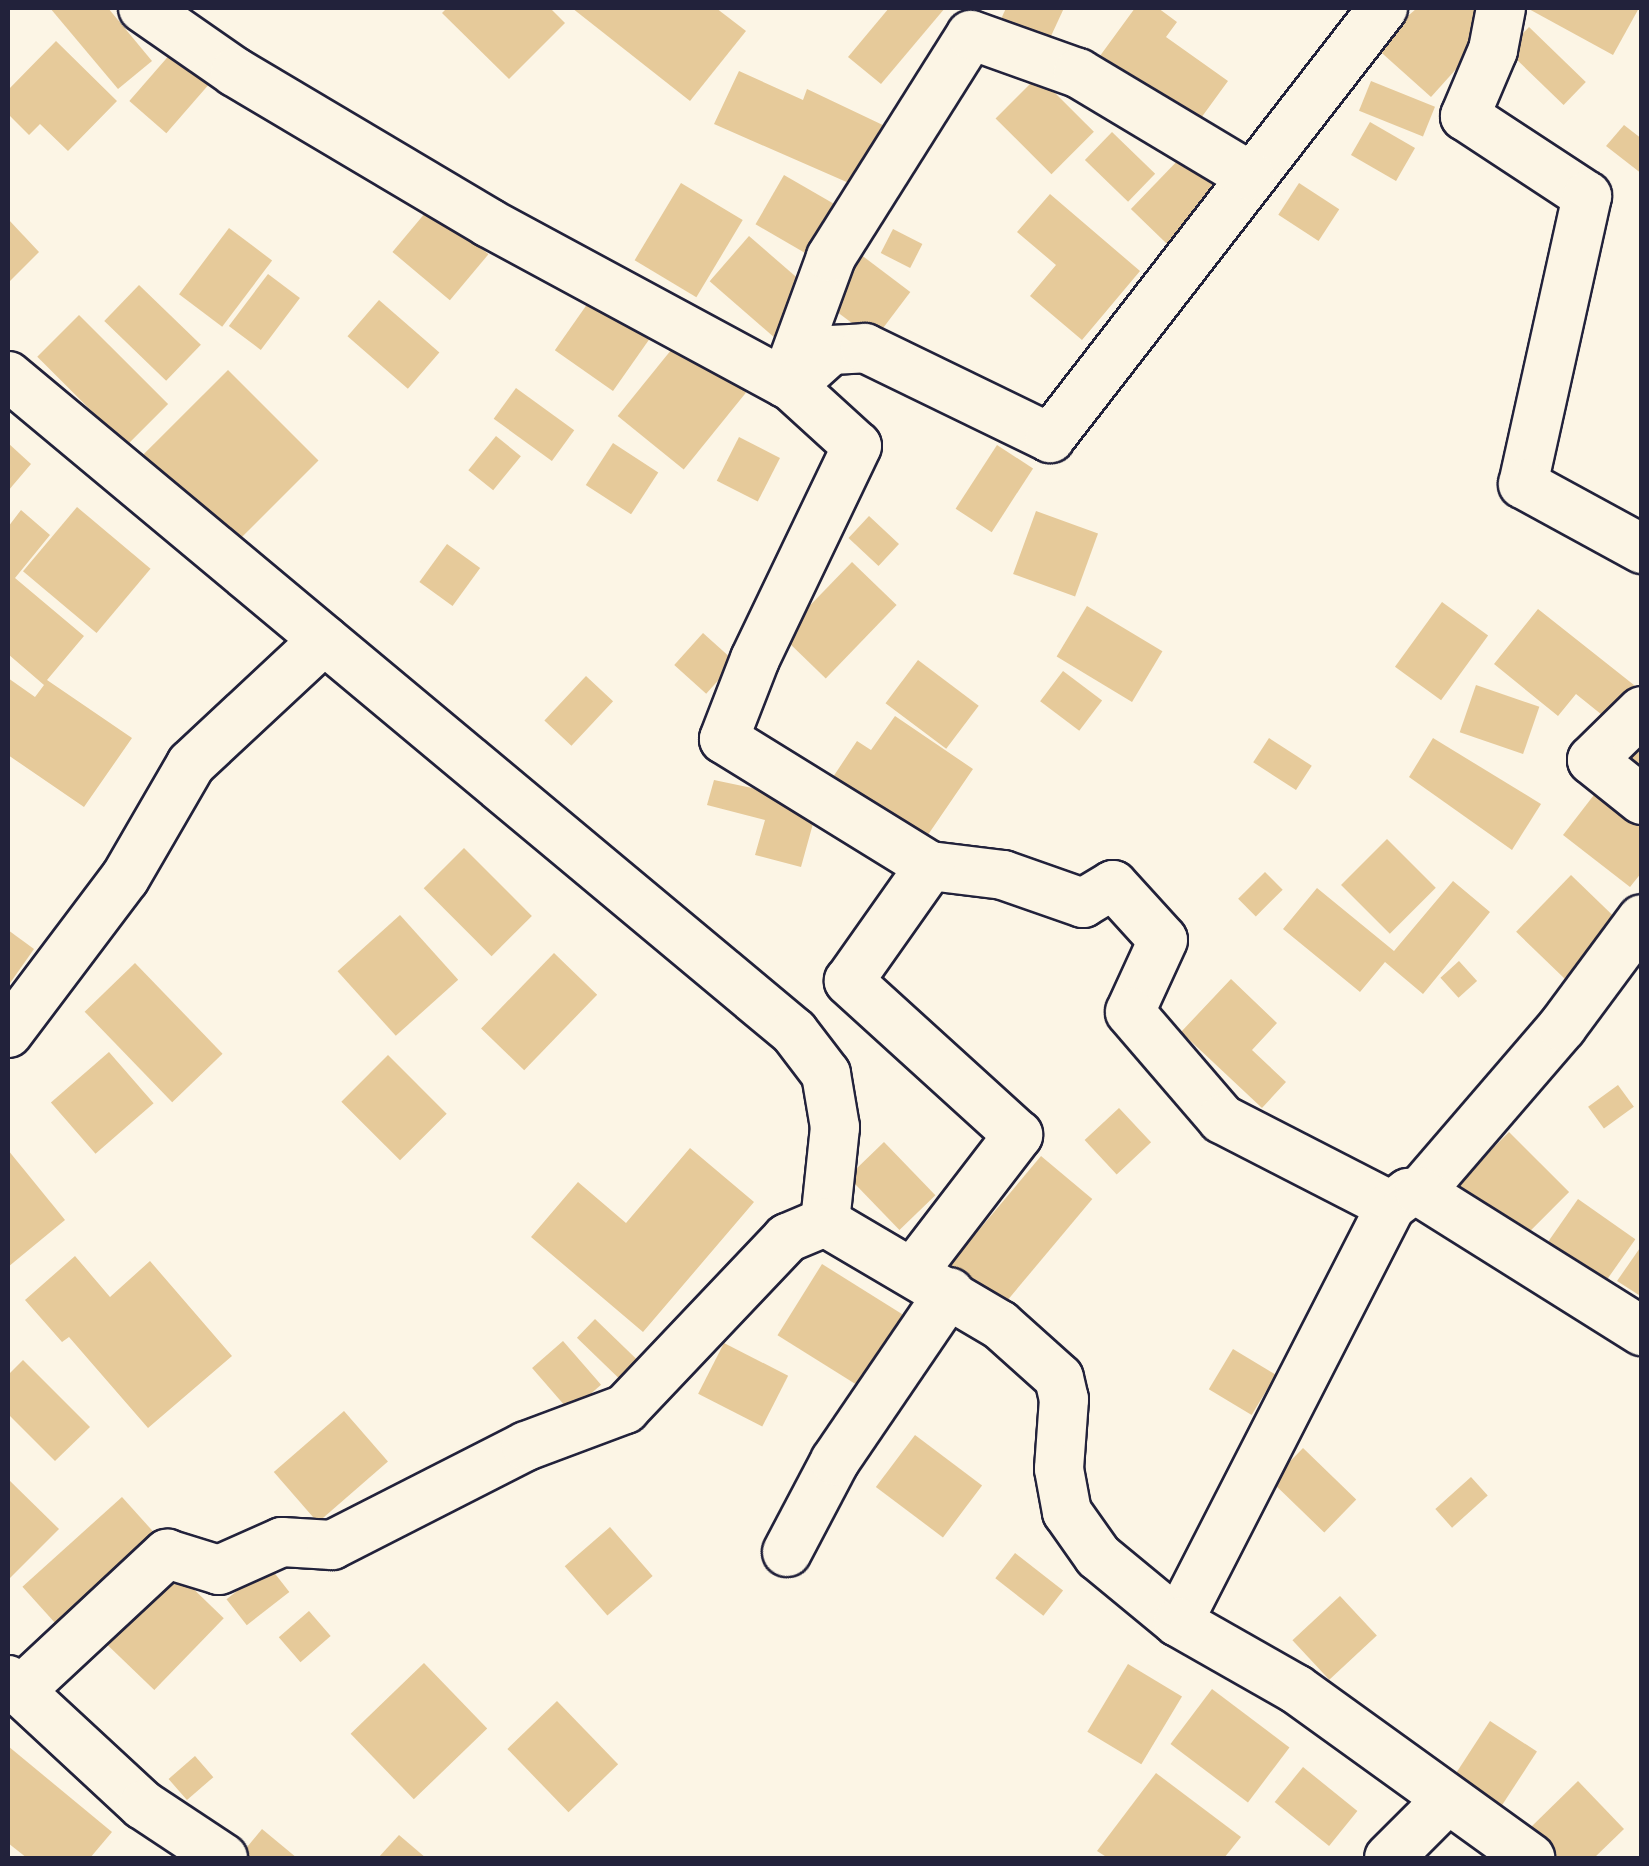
<!DOCTYPE html>
<html>
<head>
<meta charset="utf-8">
<style>
  body { margin:0 }
  #map { position:relative; width:1649px; height:1866px; overflow:hidden; background:#fcf5e5; font-family:"Comic Neue",sans-serif }
  div>[style] { position:absolute }
  [style*='--x'] { left:calc(var(--x)*1px); top:calc(var(--y)*1px); width:calc(var(--w)*1px); rotate:calc(var(--a)*1deg) }
  .building>* { inset:0; background:#e6ca9a; transform-origin:0 0 }
  .roads { filter:drop-shadow(2px 0 #22223b) drop-shadow(-2px 0 #22223b) drop-shadow(0 2px #22223b) drop-shadow(0 -2px #22223b) }
  .street>* { height:48px; margin:-24px; padding:0 24px; transform-origin:24px; border-radius:24px; background:#fcf5e5 }
  span { translate:-50% -50%; white-space:nowrap; text-align:center; line-height:1.15; -webkit-text-stroke:9px #fcf5e5; paint-order:stroke }
  .frame { position:absolute; inset:0; border:10px solid #22223b; pointer-events:none }
</style>
</head>
<body>
<div id="map">
  <div class="building">
    <div style="clip-path:polygon(50px 8px,108px 8px,152px 61px,118px 89px)"></div>
    <div style="clip-path:polygon(447px 8px,550px 8px,565px 23px,509px 79px,442px 13px)"></div>
    <div style="clip-path:polygon(572px 8px,716px 8px,746px 31px,690px 101px)"></div>
    <div style="clip-path:polygon(889px 8px,945px 8px,881px 84px,848px 57px)"></div>
    <div style="clip-path:polygon(1006px 8px,1064px 8px,1045px 49px,998px 26px)"></div>
    <div style="clip-path:polygon(1135px 8px,1158px 8px,1177px 22px,1166px 37px,1228px 81px,1193px 129px,1097px 60px)"></div>
    <div style="clip-path:polygon(1417px 8px,1473px 8px,1494px 27px,1431px 97px,1374px 46px)"></div>
    <div style="clip-path:polygon(1527px 8px,1639px 8px,1613px 55px)"></div>
    <div style="left:1529px;top:27px;width:79px;height:32px;rotate:44deg"></div>
    <div style="clip-path:polygon(56px 41px,117px 101px,68px 151px,40px 124px,29px 135px,8px 114px,8px 90px)"></div>
    <div style="left:172px;top:52px;width:49px;height:65px;rotate:41deg"></div>
    <div style="clip-path:polygon(739px 71px,803px 100px,807px 89px,887px 127px,858px 187px,714px 124px)"></div>
    <div style="left:1038px;top:76px;width:79px;height:60px;rotate:45deg"></div>
    <div style="left:1371px;top:81px;width:69px;height:32px;rotate:22deg"></div>
    <div style="left:1370px;top:122px;width:52px;height:38px;rotate:30deg"></div>
    <div style="clip-path:polygon(1624px 125px,1642px 139px,1642px 174px,1606px 146px)"></div>
    <div style="left:1112px;top:132px;width:60px;height:39px;rotate:44deg"></div>
    <div style="left:1183px;top:155px;width:60px;height:75px;rotate:44deg"></div>
    <div style="left:784px;top:175px;width:69px;height:57px;rotate:30deg"></div>
    <div style="left:681px;top:183px;width:72px;height:90px;rotate:31deg"></div>
    <div style="left:1299px;top:183px;width:48px;height:38px;rotate:33deg"></div>
    <div style="clip-path:polygon(1050px 194px,1140px 271px,1082px 340px,1030px 296px,1056px 265px,1017px 232px)"></div>
    <div style="left:431px;top:206px;width:75px;height:60px;rotate:40deg"></div>
    <div style="clip-path:polygon(8px 219px,39px 252px,8px 283px)"></div>
    <div style="left:229px;top:228px;width:54px;height:83px;rotate:37deg"></div>
    <div style="left:893px;top:229px;width:33px;height:27px;rotate:27deg"></div>
    <div style="left:749px;top:236px;width:87px;height:60px;rotate:41deg"></div>
    <div style="left:856px;top:251px;width:68px;height:60px;rotate:37deg"></div>
    <div style="left:268px;top:274px;width:40px;height:65px;rotate:37deg"></div>
    <div style="left:139px;top:285px;width:86px;height:50px;rotate:44deg"></div>
    <div style="left:595px;top:293px;width:71px;height:70px;rotate:35deg"></div>
    <div style="left:379px;top:300px;width:80px;height:48px;rotate:41deg"></div>
    <div style="left:79px;top:315px;width:126px;height:59px;rotate:45deg"></div>
    <div style="left:680px;top:339px;width:85px;height:99px;rotate:39deg"></div>
    <div style="left:228px;top:370px;width:128px;height:120px;rotate:45deg"></div>
    <div style="left:516px;top:388px;width:72px;height:38px;rotate:36deg"></div>
    <div style="left:496px;top:436px;width:32px;height:44px;rotate:39deg"></div>
    <div style="left:739px;top:437px;width:46px;height:49px;rotate:27deg"></div>
    <div style="clip-path:polygon(8px 443px,31px 464px,8px 491px)"></div>
    <div style="left:613px;top:443px;width:54px;height:50px;rotate:33deg"></div>
    <div style="left:997px;top:445px;width:43px;height:76px;rotate:33deg"></div>
    <div style="left:77px;top:507px;width:96px;height:84px;rotate:40deg"></div>
    <div style="clip-path:polygon(21px 510px,50px 535px,15px 578px,84px 636px,47px 680px,132px 738px,84px 807px,8px 755px,8px 678px,35px 697px,44px 685px,8px 654px,8px 527px)"></div>
    <div style="left:1036px;top:511px;width:66px;height:67px;rotate:20deg"></div>
    <div style="left:869px;top:516px;width:41px;height:30px;rotate:43deg"></div>
    <div style="left:447px;top:544px;width:41px;height:47px;rotate:36deg"></div>
    <div style="left:852px;top:562px;width:62px;height:102px;rotate:44deg"></div>
    <div style="left:1442px;top:602px;width:57px;height:80px;rotate:36deg"></div>
    <div style="left:1087px;top:606px;width:88px;height:59px;rotate:31deg"></div>
    <div style="clip-path:polygon(1538px 609px,1639px 689px,1612px 723px,1576px 694px,1558px 716px,1494px 664px)"></div>
    <div style="left:703px;top:633px;width:43px;height:43px;rotate:42deg"></div>
    <div style="left:918px;top:660px;width:76px;height:54px;rotate:37deg"></div>
    <div style="left:1063px;top:671px;width:49px;height:38px;rotate:37deg"></div>
    <div style="left:586px;top:676px;width:37px;height:61px;rotate:43deg"></div>
    <div style="left:1476px;top:685px;width:67px;height:50px;rotate:19deg"></div>
    <div style="clip-path:polygon(895px 716px,973px 769px,921px 845px,829px 783px,857px 741px,871px 750px)"></div>
    <div style="clip-path:polygon(1642px 725px,1642px 780px,1612px 753px)"></div>
    <div style="left:1269px;top:738px;width:51px;height:29px;rotate:33deg"></div>
    <div style="clip-path:polygon(1433px 738px,1541px 804px,1512px 850px,1409px 777px)"></div>
    <div style="clip-path:polygon(714px 780px,819px 802px,801px 867px,755px 855px,765px 820px,707px 805px)"></div>
    <div style="clip-path:polygon(1597px 791px,1642px 826px,1642px 872px,1630px 887px,1563px 835px)"></div>
    <div style="left:1387px;top:839px;width:69px;height:65px;rotate:45deg"></div>
    <div style="left:464px;top:848px;width:96px;height:57px;rotate:45deg"></div>
    <div style="left:1265px;top:872px;width:25px;height:38px;rotate:45deg"></div>
    <div style="left:1571px;top:875px;width:73px;height:79px;rotate:44deg"></div>
    <div style="clip-path:polygon(1453px 881px,1490px 912px,1423px 994px,1385px 962px,1360px 992px,1283px 929px,1317px 888px,1394px 951px)"></div>
    <div style="left:400px;top:915px;width:87px;height:84px;rotate:48deg"></div>
    <div style="clip-path:polygon(8px 930px,34px 949px,8px 986px)"></div>
    <div style="left:554px;top:953px;width:60px;height:105px;rotate:44deg"></div>
    <div style="left:1459px;top:961px;width:27px;height:25px;rotate:48deg"></div>
    <div style="left:135px;top:963px;width:126px;height:70px;rotate:46deg"></div>
    <div style="clip-path:polygon(1231px 979px,1277px 1023px,1252px 1050px,1286px 1082px,1262px 1108px,1181px 1032px)"></div>
    <div style="left:109px;top:1052px;width:68px;height:77px;rotate:49deg"></div>
    <div style="left:388px;top:1055px;width:83px;height:66px;rotate:45deg"></div>
    <div style="left:1618px;top:1085px;width:27px;height:37px;rotate:54deg"></div>
    <div style="left:1119px;top:1108px;width:47px;height:47px;rotate:47deg"></div>
    <div style="left:1509px;top:1132px;width:85px;height:74px;rotate:45deg"></div>
    <div style="left:884px;top:1142px;width:74px;height:50px;rotate:46deg"></div>
    <div style="clip-path:polygon(690px 1148px,754px 1202px,643px 1332px,531px 1237px,578px 1182px,626px 1223px)"></div>
    <div style="clip-path:polygon(8px 1150px,65px 1220px,8px 1267px)"></div>
    <div style="left:1041px;top:1156px;width:67px;height:146px;rotate:40deg"></div>
    <div style="left:1578px;top:1199px;width:70px;height:57px;rotate:35deg"></div>
    <div style="clip-path:polygon(1642px 1245px,1642px 1297px,1617px 1281px)"></div>
    <div style="clip-path:polygon(75px 1256px,110px 1297px,150px 1261px,232px 1356px,148px 1428px,69px 1337px,62px 1342px,25px 1300px)"></div>
    <div style="left:822px;top:1264px;width:99px;height:84px;rotate:32deg"></div>
    <div style="left:595px;top:1319px;width:64px;height:26px;rotate:44deg"></div>
    <div style="left:563px;top:1341px;width:58px;height:41px;rotate:49deg"></div>
    <div style="left:724px;top:1343px;width:72px;height:57px;rotate:27deg"></div>
    <div style="left:1233px;top:1349px;width:50px;height:47px;rotate:31deg"></div>
    <div style="clip-path:polygon(23px 1360px,90px 1427px,55px 1461px,8px 1414px,8px 1375px)"></div>
    <div style="left:344px;top:1411px;width:67px;height:93px;rotate:49deg"></div>
    <div style="left:915px;top:1435px;width:84px;height:65px;rotate:37deg"></div>
    <div style="left:1303px;top:1448px;width:74px;height:46px;rotate:44deg"></div>
    <div style="left:1471px;top:1477px;width:25px;height:48px;rotate:48deg"></div>
    <div style="clip-path:polygon(8px 1479px,59px 1529px,10px 1578px,8px 1576px)"></div>
    <div style="left:122px;top:1497px;width:64px;height:134px;rotate:48deg"></div>
    <div style="left:610px;top:1527px;width:65px;height:60px;rotate:49deg"></div>
    <div style="left:1015px;top:1553px;width:61px;height:32px;rotate:38deg"></div>
    <div style="left:269px;top:1566px;width:33px;height:54px;rotate:52deg"></div>
    <div style="left:177px;top:1573px;width:65px;height:100px;rotate:44deg"></div>
    <div style="left:1340px;top:1596px;width:54px;height:65px;rotate:47deg"></div>
    <div style="left:309px;top:1611px;width:33px;height:40px;rotate:49deg"></div>
    <div style="left:424px;top:1663px;width:91px;height:102px;rotate:46deg"></div>
    <div style="left:1128px;top:1664px;width:63px;height:79px;rotate:31deg"></div>
    <div style="left:1212px;top:1689px;width:97px;height:69px;rotate:37deg"></div>
    <div style="left:557px;top:1701px;width:88px;height:69px;rotate:46deg"></div>
    <div style="left:1490px;top:1721px;width:56px;height:66px;rotate:33deg"></div>
    <div style="clip-path:polygon(8px 1746px,112px 1832px,90px 1858px,27px 1858px,8px 1843px)"></div>
    <div style="left:195px;top:1756px;width:28px;height:35px;rotate:49deg"></div>
    <div style="left:1303px;top:1767px;width:70px;height:45px;rotate:39deg"></div>
    <div style="clip-path:polygon(1156px 1773px,1241px 1837px,1224px 1858px,1108px 1858px,1097px 1851px)"></div>
    <div style="clip-path:polygon(1578px 1781px,1624px 1829px,1594px 1858px,1559px 1858px,1530px 1828px)"></div>
    <div style="clip-path:polygon(262px 1829px,297px 1858px,238px 1858px)"></div>
    <div style="clip-path:polygon(399px 1835px,426px 1858px,378px 1858px)"></div>
  </div>
  <div class="roads">
    <div class="street">
      <div style="--x:143;--y:8;--w:112;--a:34.8"></div>
      <div style="--x:235;--y:72;--w:295;--a:30.7"></div>
      <div style="--x:489;--y:223;--w:343;--a:28.4"></div>
      <div style="--x:791;--y:386;--w:54;--a:-42"></div>
      <div style="--x:831;--y:350;--w:34;--a:-3"></div>
      <div style="--x:865;--y:348;--w:206;--a:25.9"></div>
      <div style="--x:1050;--y:438;--w:544;--a:-52.25"></div>
      <div style="--x:1501;--y:8;--w:43;--a:100.8"></div>
      <div style="--x:1493;--y:50;--w:72;--a:113"></div>
      <div style="--x:1465;--y:116;--w:146;--a:33.3"></div>
      <div style="--x:1587;--y:196;--w:295;--a:102.5"></div>
      <div style="--x:1523;--y:484;--w:136;--a:28.6"></div>
      <div style="--x:8;--y:376;--w:1024;--a:39.85"></div>
      <div style="--x:794;--y:1032;--w:53;--a:52.7"></div>
      <div style="--x:826;--y:1074;--w:54;--a:80.4"></div>
      <div style="--x:835;--y:1127;--w:96;--a:96"></div>
      <div style="--x:785;--y:383;--w:134;--a:-69.9"></div>
      <div style="--x:831;--y:257;--w:262;--a:-57.8"></div>
      <div style="--x:971;--y:35;--w:114;--a:19.6"></div>
      <div style="--x:1078;--y:73;--w:200;--a:30.9"></div>
      <div style="--x:791;--y:386;--w:89;--a:42.3"></div>
      <div style="--x:857;--y:446;--w:236;--a:115.6"></div>
      <div style="--x:755;--y:659;--w:86;--a:111.2"></div>
      <div style="--x:724;--y:739;--w:242;--a:31.7"></div>
      <div style="--x:930;--y:866;--w:74;--a:7"></div>
      <div style="--x:1003;--y:875;--w:85;--a:19.3"></div>
      <div style="--x:1083;--y:903;--w:35;--a:-31"></div>
      <div style="--x:1113;--y:885;--w:74;--a:47.7"></div>
      <div style="--x:1163;--y:940;--w:79;--a:114.6"></div>
      <div style="--x:1130;--y:1012;--w:141;--a:49.3"></div>
      <div style="--x:1222;--y:1119;--w:190;--a:27.2"></div>
      <div style="--x:1642;--y:711;--w:70;--a:135.6"></div>
      <div style="--x:1592;--y:760;--w:64;--a:38.7"></div>
      <div style="--x:8;--y:1033;--w:194;--a:-53"></div>
      <div style="--x:125;--y:878;--w:132;--a:-59.9"></div>
      <div style="--x:191;--y:764;--w:182;--a:-43"></div>
      <div style="--x:1420;--y:1192;--w:218;--a:-49.3"></div>
      <div style="--x:1562;--y:1027;--w:134;--a:-53.5"></div>
      <div style="--x:913;--y:1272;--w:173;--a:-52.5"></div>
      <div style="--x:1018;--y:1135;--w:229;--a:-137.7"></div>
      <div style="--x:849;--y:981;--w:141;--a:-54.8"></div>
      <div style="--x:787;--y:1552;--w:103;--a:-62.2"></div>
      <div style="--x:835;--y:1461;--w:204;--a:-55.8"></div>
      <div style="--x:1178;--y:1622;--w:467;--a:-62.9"></div>
      <div style="--x:1391;--y:1206;--w:21;--a:-37"></div>
      <div style="--x:1408;--y:1193;--w:12;--a:-5"></div>
      <div style="--x:1420;--y:1192;--w:262;--a:32.1"></div>
      <div style="--x:8;--y:1680;--w:184;--a:42.8"></div>
      <div style="--x:143;--y:1805;--w:96;--a:33.5"></div>
      <div style="--x:21;--y:1690;--w:200;--a:-43"></div>
      <div style="--x:167;--y:1554;--w:54;--a:17.1"></div>
      <div style="--x:219;--y:1570;--w:69;--a:-24"></div>
      <div style="--x:282;--y:1542;--w:50;--a:3.4"></div>
      <div style="--x:332;--y:1545;--w:218;--a:-27"></div>
      <div style="--x:526;--y:1446;--w:106;--a:-20.5"></div>
      <div style="--x:625;--y:1409;--w:236;--a:-46.5"></div>
      <div style="--x:787;--y:1238;--w:41;--a:-22.8"></div>
      <div style="--x:825;--y:1222;--w:203;--a:30.5"></div>
      <div style="--x:1000;--y:1325;--w:79;--a:41.9"></div>
      <div style="--x:1059;--y:1378;--w:22;--a:77"></div>
      <div style="--x:1064;--y:1399;--w:70;--a:94.1"></div>
      <div style="--x:1059;--y:1469;--w:44;--a:79.5"></div>
      <div style="--x:1067;--y:1512;--w:54;--a:54.8"></div>
      <div style="--x:1098;--y:1556;--w:104;--a:39.5"></div>
      <div style="--x:1178;--y:1622;--w:136;--a:29.6"></div>
      <div style="--x:1296;--y:1689;--w:289;--a:35.8"></div>
      <div style="--x:1389;--y:1858;--w:79;--a:-45"></div>
    </div>
  </div>
  <div class="frame"></div>
</div>
</body>
</html>
